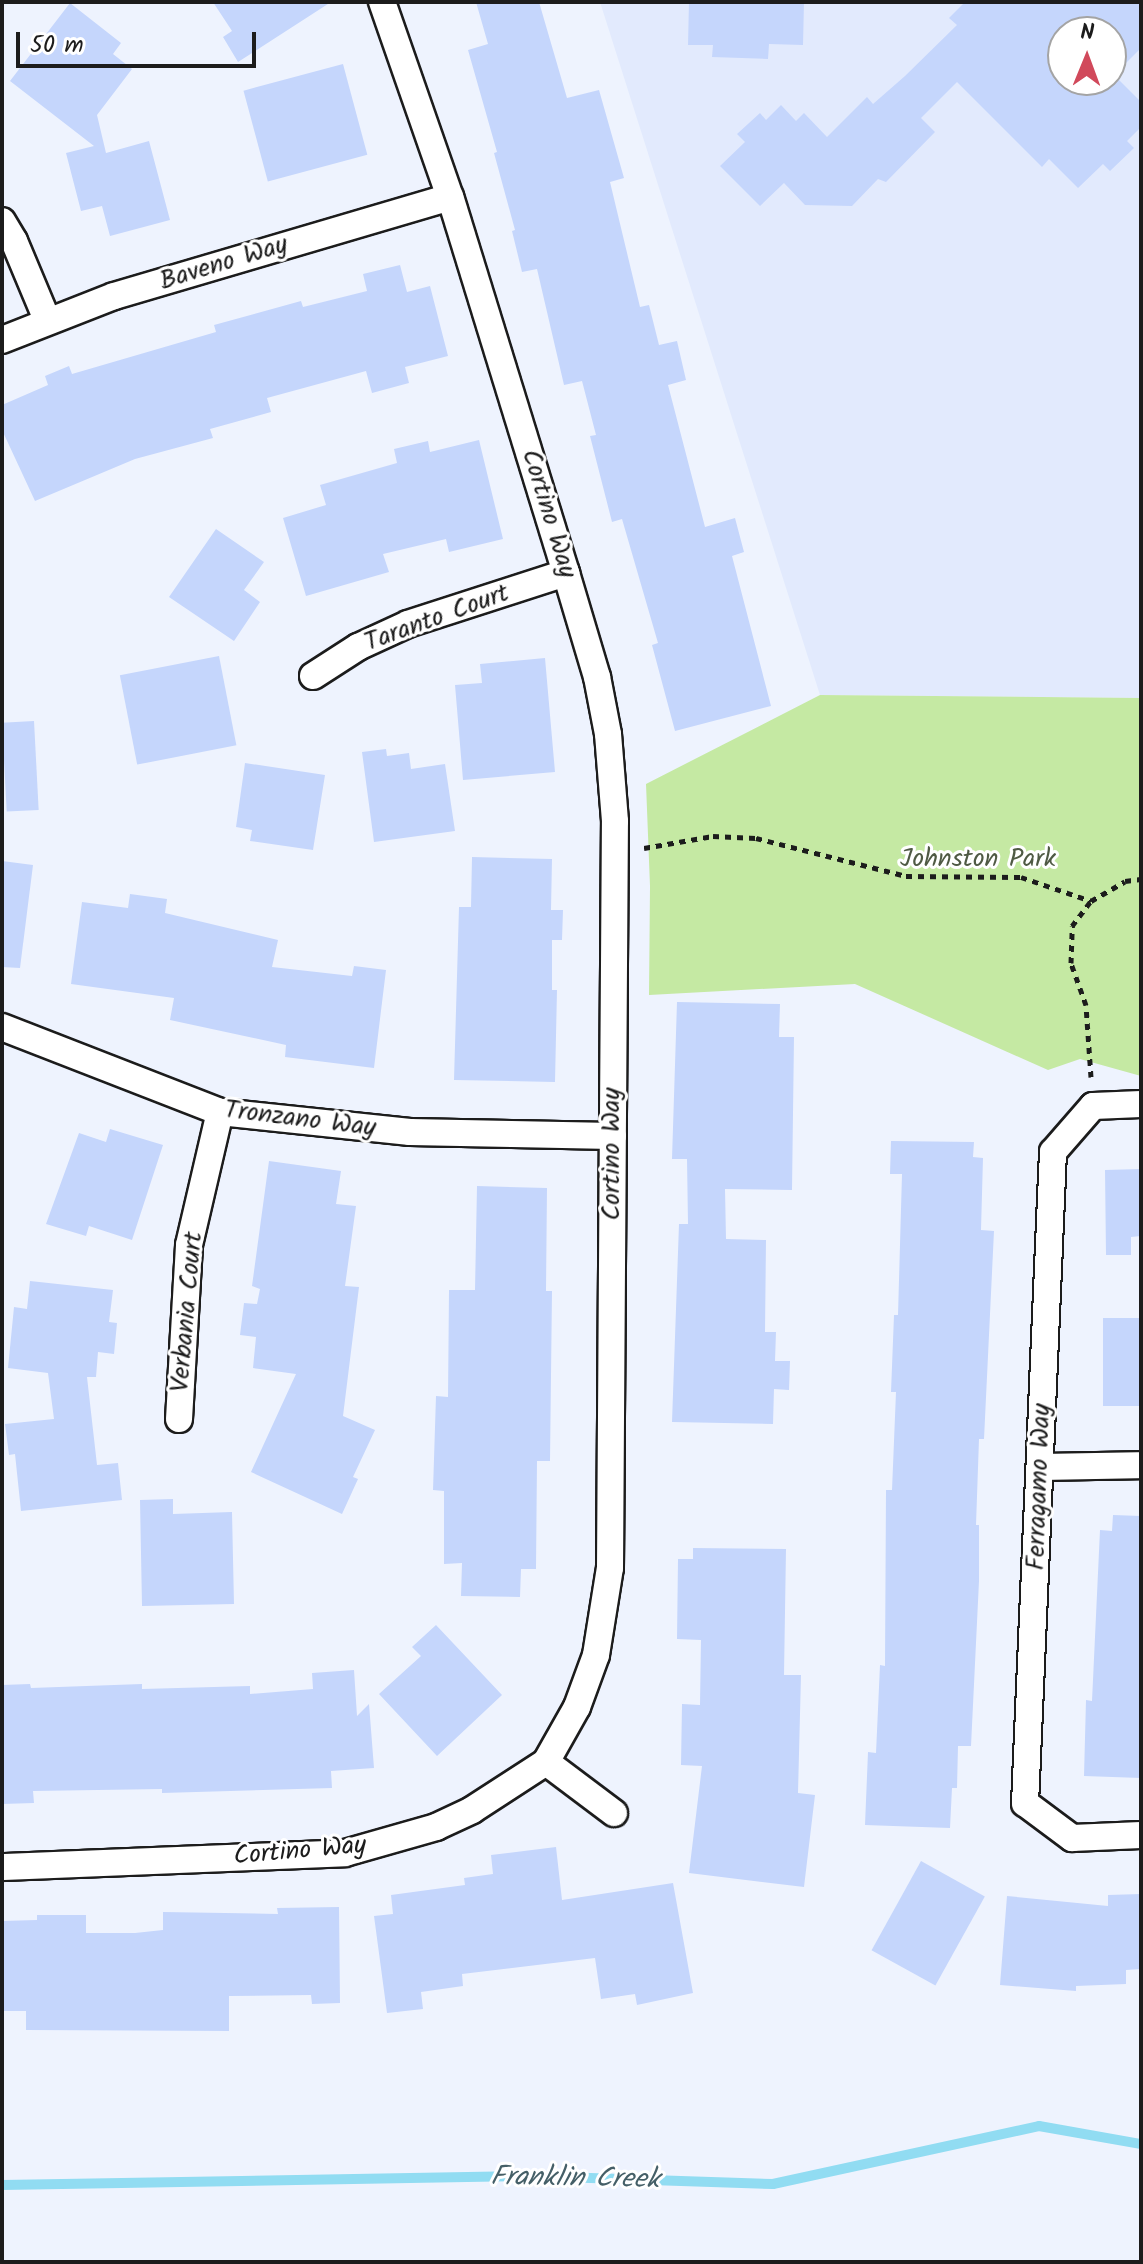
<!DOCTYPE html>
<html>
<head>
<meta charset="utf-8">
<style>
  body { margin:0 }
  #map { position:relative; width:1143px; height:2264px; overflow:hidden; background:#eef3fe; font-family:Kalam,sans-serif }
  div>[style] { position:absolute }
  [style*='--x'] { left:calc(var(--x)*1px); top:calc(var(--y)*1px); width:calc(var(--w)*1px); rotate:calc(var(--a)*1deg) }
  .built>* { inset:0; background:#e2eafd }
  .green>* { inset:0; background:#c5e9a3 }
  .stream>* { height:10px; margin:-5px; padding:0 5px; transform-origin:5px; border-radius:5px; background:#91dcf2 }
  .building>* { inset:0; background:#c5d6fc; transform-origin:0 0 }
  .path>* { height:5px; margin-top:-2.5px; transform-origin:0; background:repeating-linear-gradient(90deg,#1c1c1c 0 6px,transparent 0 12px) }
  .roads { filter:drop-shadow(2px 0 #1c1c1c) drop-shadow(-2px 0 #1c1c1c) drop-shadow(0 2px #1c1c1c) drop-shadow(0 -2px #1c1c1c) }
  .street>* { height:26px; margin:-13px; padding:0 13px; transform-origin:13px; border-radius:13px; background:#fff }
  span { translate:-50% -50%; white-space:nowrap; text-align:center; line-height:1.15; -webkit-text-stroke:6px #fff; paint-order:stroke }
  .street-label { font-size:26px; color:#1c1c1c }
  .park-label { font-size:26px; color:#4f5a44 }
  .water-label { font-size:28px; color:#455f67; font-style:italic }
  .frame { position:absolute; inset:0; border:4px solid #1c1c1c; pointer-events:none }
  .north { position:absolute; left:1047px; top:16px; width:80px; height:80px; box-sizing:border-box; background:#fff; border:2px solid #a4a4a4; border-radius:50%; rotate:1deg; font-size:22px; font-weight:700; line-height:32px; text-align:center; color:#1c1c1c }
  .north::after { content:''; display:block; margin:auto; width:28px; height:36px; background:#d1495b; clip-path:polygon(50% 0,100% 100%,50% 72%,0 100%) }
  .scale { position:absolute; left:16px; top:32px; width:240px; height:36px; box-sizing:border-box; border:4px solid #1c1c1c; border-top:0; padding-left:10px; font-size:24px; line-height:28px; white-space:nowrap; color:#1c1c1c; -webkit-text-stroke:6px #fff; paint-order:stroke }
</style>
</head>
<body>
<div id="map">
  <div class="built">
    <div style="clip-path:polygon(evenodd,600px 2px,1141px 2px,1141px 698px,820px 695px,600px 2px,1063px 32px,1111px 32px,1111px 80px,1063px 80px,1063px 32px)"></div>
  </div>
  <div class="green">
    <div style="clip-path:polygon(820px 695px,1141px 698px,1141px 1076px,1080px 1059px,1048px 1070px,855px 984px,649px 995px,650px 886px,646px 784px)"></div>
  </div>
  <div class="stream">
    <div style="--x:2;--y:2185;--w:528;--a:-0.98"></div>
    <div style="--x:530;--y:2176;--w:243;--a:1.9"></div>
    <div style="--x:773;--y:2184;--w:272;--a:-12.3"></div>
    <div style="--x:1039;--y:2126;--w:104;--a:10"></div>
  </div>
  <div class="building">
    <div style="clip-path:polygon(213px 2px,331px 2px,238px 62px,223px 37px,232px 31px)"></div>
    <div style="clip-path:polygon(476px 2px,539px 2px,567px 98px,599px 90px,624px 178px,610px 182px,640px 307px,649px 305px,659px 345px,677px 341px,686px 380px,668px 385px,705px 527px,735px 518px,744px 552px,732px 556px,771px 706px,675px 731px,652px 645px,658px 643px,622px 519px,612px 522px,590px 436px,596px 435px,582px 381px,564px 385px,537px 269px,522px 272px,512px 231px,515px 230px,494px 153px,497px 152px,468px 50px,488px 44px)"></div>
    <div style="clip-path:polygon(689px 2px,804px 2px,803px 45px,769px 44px,768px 59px,712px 57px,713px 45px,688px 45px)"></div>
    <div style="clip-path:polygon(965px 2px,1141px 2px,1141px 48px,1111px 78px,1111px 32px,1063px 32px,1063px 80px,1119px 80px,1141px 102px,1141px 127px,1127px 141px,1134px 148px,1110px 171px,1103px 164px,1078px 188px,1049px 159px,1042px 167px,957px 82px,921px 118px,935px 132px,886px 182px,878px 179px,852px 206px,805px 205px,784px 183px,760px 206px,720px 166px,745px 142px,737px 134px,760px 113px,766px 120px,781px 105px,796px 121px,804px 113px,827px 137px,867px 97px,873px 104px,905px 76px,957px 25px,949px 18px)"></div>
    <div style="clip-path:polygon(70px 3px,121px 43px,113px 54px,132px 69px,97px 115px,106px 153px,149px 141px,170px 220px,110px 236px,102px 206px,81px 211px,66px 153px,94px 146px,10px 81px)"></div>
    <div style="left:343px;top:64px;width:94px;height:103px;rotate:75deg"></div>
    <div style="clip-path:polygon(400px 265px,407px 292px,430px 286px,448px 356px,405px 367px,409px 383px,372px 393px,366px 371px,267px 398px,271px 412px,210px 429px,213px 438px,135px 459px,35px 501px,2px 430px,2px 405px,48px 385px,45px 376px,69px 366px,72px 374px,216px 332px,214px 325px,301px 301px,303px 307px,367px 291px,363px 274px)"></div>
    <div style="clip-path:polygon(479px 440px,503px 539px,449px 552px,446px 539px,383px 554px,389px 572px,306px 596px,283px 518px,326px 505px,320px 485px,397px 463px,394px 449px,428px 441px,430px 452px)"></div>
    <div style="clip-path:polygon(216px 529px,264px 562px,244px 590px,260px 602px,234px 641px,169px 597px)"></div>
    <div style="left:219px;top:656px;width:91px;height:101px;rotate:79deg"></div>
    <div style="clip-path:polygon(545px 658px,555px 772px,463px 780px,455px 685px,482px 683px,480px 664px)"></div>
    <div style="left:34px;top:721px;width:89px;height:32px;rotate:87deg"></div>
    <div style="clip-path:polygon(386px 749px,387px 756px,409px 753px,411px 769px,445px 764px,455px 831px,374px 842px,362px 752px)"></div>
    <div style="clip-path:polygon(245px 763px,325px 775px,313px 850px,250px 841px,252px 830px,236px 827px)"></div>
    <div style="clip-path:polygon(472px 857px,552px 859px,551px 910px,563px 910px,562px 940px,552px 940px,552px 990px,557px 990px,555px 1082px,454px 1080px,459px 907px,471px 907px)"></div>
    <div style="clip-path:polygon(2px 861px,33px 865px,20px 968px,2px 967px)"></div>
    <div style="clip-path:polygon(130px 894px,167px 899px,165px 913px,278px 940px,272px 967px,352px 976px,354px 966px,386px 970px,374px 1068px,285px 1057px,286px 1045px,170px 1020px,174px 998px,71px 984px,82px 902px,128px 908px)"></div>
    <div style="clip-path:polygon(677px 1002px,780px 1004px,779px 1037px,794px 1037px,792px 1190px,725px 1189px,726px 1239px,766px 1240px,765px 1332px,776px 1332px,775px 1361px,790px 1361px,789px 1390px,774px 1389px,773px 1424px,672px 1422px,679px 1224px,688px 1224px,687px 1159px,672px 1159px)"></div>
    <div style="clip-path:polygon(110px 1129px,163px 1145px,132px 1240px,89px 1226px,86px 1236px,46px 1224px,79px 1133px,106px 1142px)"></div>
    <div style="clip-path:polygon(891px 1141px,974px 1142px,973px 1157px,983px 1158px,981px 1230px,994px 1231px,984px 1439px,979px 1439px,976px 1525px,979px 1525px,979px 1581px,971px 1746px,958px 1746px,957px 1788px,952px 1788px,950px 1828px,865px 1825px,868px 1752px,876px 1753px,880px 1665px,885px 1666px,886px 1490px,892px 1490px,896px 1392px,891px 1392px,894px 1315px,898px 1315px,902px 1174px,890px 1174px)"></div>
    <div style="clip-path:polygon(269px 1161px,341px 1171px,336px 1204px,356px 1206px,345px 1286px,359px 1287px,343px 1416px,375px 1430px,353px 1477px,358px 1479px,342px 1514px,251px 1472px,296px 1374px,253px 1368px,256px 1337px,240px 1335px,244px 1303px,257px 1304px,260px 1289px,252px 1286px)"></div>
    <div style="clip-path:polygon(1141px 1169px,1141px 1236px,1131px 1237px,1131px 1255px,1106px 1255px,1105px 1170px)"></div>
    <div style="clip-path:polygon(477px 1186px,547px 1188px,546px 1291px,552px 1291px,550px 1461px,537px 1461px,536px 1569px,521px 1569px,520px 1597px,461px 1596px,462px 1563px,444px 1564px,444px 1491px,433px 1490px,436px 1396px,448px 1397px,449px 1290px,475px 1290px)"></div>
    <div style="clip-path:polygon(30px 1281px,113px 1290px,109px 1322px,117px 1323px,114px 1354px,98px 1352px,96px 1377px,87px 1377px,97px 1465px,118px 1463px,122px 1500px,21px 1511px,15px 1454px,9px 1455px,5px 1424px,54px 1419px,48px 1373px,8px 1368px,14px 1307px,27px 1309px)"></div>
    <div style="left:1103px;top:1318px;width:38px;height:88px"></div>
    <div style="clip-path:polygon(173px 1499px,173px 1514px,232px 1512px,234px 1604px,142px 1606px,140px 1500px)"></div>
    <div style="clip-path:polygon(1113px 1515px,1141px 1516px,1141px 1778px,1084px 1776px,1086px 1700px,1092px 1701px,1100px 1530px,1112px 1531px)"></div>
    <div style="clip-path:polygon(693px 1548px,786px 1549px,784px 1675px,801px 1675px,798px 1793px,815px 1795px,804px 1887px,689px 1873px,702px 1766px,681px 1765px,682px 1704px,700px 1705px,701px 1640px,677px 1639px,678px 1559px,693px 1559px)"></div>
    <div style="clip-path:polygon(436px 1625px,502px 1695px,437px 1756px,379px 1694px,421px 1656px,412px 1647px)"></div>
    <div style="clip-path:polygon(354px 1670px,357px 1716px,369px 1704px,374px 1768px,331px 1771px,332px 1788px,162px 1793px,162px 1789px,33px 1791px,34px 1803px,2px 1804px,2px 1685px,30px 1684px,31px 1688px,142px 1684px,142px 1689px,250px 1686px,250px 1694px,313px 1689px,312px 1673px)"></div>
    <div style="clip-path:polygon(556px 1847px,562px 1900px,673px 1883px,693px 1993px,637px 2005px,635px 1994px,601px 1999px,595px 1958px,462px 1974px,463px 1986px,421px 1992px,423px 2009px,387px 2013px,374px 1916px,393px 1914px,391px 1895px,465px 1885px,464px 1878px,493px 1874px,491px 1855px)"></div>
    <div style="left:921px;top:1861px;width:73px;height:102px;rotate:29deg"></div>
    <div style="clip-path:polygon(1141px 1894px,1141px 1969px,1126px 1970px,1126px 1984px,1076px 1986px,1076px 1991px,1000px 1985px,1007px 1896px,1108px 1906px,1108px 1895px)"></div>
    <div style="clip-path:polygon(339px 1907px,340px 2003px,312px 2004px,311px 1995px,229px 1996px,229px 2031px,26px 2030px,26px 2011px,2px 2011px,2px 1921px,37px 1920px,37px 1915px,86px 1915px,86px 1933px,135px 1933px,163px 1930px,163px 1912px,278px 1914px,277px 1908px)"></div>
  </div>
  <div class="path">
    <div style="--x:644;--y:848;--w:70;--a:-9.9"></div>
    <div style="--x:713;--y:836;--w:43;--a:2.7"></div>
    <div style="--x:756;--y:838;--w:155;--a:14.2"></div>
    <div style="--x:906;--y:876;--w:115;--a:0.5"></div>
    <div style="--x:1021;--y:877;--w:74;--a:18.9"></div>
    <div style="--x:1091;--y:1077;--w:72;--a:-94"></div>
    <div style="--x:1086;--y:1005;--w:45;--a:-109.7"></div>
    <div style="--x:1071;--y:963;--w:37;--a:-88"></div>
    <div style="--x:1072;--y:926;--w:31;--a:-53"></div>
    <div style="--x:1091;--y:901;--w:39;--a:-30"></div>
    <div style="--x:1125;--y:881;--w:16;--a:-7"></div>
  </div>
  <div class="roads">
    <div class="street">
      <div style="--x:2;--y:221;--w:23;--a:59"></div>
      <div style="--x:14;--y:241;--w:86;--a:67.3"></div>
      <div style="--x:2;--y:340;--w:120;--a:-21.4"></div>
      <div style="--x:114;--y:296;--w:350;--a:-16.4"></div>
      <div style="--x:313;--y:676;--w:54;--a:-32.8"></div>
      <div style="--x:358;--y:647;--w:55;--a:-24.7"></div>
      <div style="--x:408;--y:624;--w:166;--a:-17.9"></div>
      <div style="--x:2;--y:1027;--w:234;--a:21.3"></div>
      <div style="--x:220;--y:1112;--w:191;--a:6"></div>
      <div style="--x:410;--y:1132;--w:203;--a:1.1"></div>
      <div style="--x:1141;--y:1104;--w:48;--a:177.6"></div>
      <div style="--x:1093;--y:1106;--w:61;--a:131"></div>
      <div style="--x:1053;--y:1152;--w:652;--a:92.46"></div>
      <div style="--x:1025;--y:1803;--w:59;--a:36.7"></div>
      <div style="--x:1072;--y:1838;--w:69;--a:-2.5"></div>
      <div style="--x:179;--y:1419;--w:174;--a:-86.7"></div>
      <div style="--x:189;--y:1245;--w:137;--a:-76.9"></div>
      <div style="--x:1041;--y:1467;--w:100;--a:-1.1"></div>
      <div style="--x:546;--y:1762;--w:85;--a:36.9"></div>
      <div style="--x:2;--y:1867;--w:343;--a:-2.3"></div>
      <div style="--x:345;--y:1853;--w:95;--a:-15.9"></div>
      <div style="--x:436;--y:1827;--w:40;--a:-25"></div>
      <div style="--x:472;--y:1810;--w:88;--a:-33"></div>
      <div style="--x:546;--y:1762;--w:63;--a:-60.6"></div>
      <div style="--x:577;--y:1707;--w:55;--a:-69.9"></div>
      <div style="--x:596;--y:1655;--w:88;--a:-80.9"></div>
      <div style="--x:610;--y:1568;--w:747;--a:-89.62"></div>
      <div style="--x:615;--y:821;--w:87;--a:-94.6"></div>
      <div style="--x:608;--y:734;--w:58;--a:-100.9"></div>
      <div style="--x:597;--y:677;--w:109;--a:-106.6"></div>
      <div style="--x:566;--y:573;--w:393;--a:-107.1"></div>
      <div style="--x:450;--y:197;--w:207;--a:-109.2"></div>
    </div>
  </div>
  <div class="street-label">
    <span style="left:224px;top:264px;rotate:-17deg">Baveno Way</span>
    <span style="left:548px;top:514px;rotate:73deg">Cortino Way</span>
    <span style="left:437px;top:619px;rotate:-20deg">Taranto Court</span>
    <span style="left:300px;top:1120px;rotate:7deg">Tronzano Way</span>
    <span style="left:613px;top:1154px;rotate:-90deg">Cortino Way</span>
    <span style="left:188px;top:1312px;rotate:-85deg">Verbania Court</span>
    <span style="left:1040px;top:1487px;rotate:-88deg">Ferragamo Way</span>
    <span style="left:300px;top:1852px;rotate:-5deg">Cortino Way</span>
  </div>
  <div class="park-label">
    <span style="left:978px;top:860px">Johnston Park</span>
  </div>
  <div class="water-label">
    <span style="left:575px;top:2179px;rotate:1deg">Franklin Creek</span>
  </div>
  <div class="frame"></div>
  <div class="north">N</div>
  <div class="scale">50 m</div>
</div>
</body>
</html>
